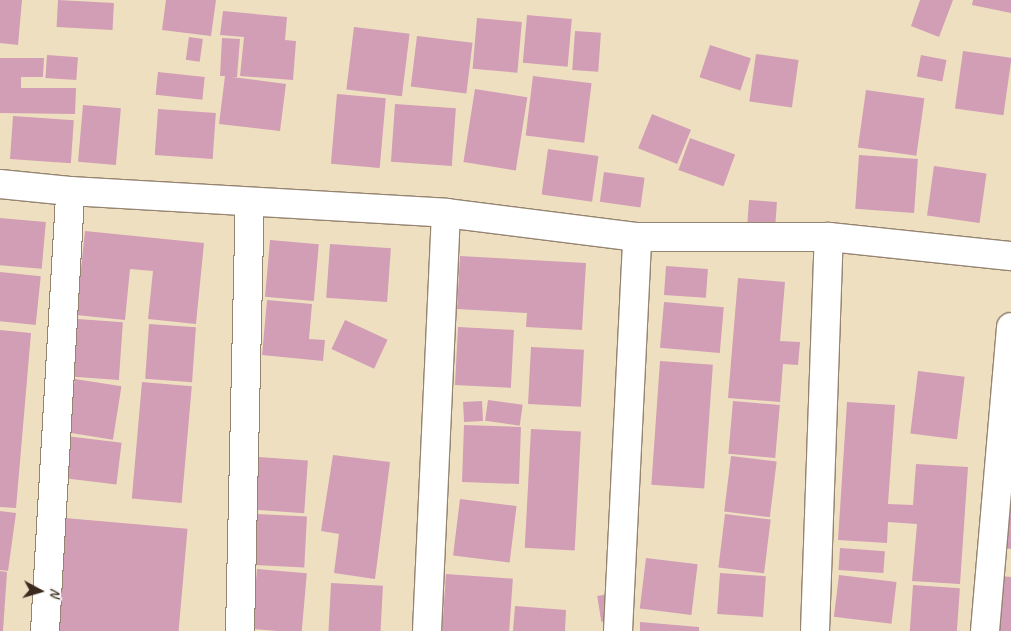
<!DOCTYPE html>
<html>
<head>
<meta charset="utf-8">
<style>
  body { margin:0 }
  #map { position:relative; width:1011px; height:631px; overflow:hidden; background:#efdfc1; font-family:Caveat,sans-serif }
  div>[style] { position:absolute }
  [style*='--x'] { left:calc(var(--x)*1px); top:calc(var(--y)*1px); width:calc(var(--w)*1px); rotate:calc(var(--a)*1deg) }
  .building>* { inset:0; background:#d19eb5; transform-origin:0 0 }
  .roads { filter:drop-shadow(1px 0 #958470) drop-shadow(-1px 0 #958470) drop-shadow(0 1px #958470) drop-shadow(0 -1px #958470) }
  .minor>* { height:28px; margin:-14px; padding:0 14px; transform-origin:14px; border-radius:14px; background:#fff }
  span { translate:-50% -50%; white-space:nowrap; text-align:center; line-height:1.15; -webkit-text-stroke:5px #f6f6f2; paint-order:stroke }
  .north { position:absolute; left:15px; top:566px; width:50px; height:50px; -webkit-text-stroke:4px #f6f6f2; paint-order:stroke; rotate:96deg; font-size:14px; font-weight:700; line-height:20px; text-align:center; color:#3b2a1e }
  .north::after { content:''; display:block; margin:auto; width:18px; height:22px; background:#3b2a1e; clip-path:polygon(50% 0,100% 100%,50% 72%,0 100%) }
</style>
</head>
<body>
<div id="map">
  <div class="building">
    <div style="clip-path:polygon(0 0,22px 0,18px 45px,0 43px)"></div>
    <div style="left:58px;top:0;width:56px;height:27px;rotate:3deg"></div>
    <div style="clip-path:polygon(166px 0,216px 0,211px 36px,162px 30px)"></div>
    <div style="clip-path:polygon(920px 0,953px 0,939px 37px,911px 26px)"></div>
    <div style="clip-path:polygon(973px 0,1011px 0,1011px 13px,972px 5px)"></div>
    <div style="clip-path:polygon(223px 11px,287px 17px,285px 40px,296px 41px,293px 80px,240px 76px,244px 37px,220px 35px)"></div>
    <div style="left:527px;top:15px;width:45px;height:48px;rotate:5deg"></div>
    <div style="left:477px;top:18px;width:45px;height:51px;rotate:5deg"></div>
    <div style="left:354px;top:27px;width:56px;height:63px;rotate:7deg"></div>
    <div style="left:575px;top:31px;width:26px;height:39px;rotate:4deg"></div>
    <div style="left:417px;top:36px;width:56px;height:51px;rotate:7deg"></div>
    <div style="left:189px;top:37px;width:14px;height:23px;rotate:8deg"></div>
    <div style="clip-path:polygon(222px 38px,240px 39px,237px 77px,232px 77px,286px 84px,280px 131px,219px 124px,225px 76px,220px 76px)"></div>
    <div style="left:710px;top:45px;width:43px;height:34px;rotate:18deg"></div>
    <div style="left:963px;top:51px;width:49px;height:58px;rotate:8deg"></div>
    <div style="left:756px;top:54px;width:43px;height:48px;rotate:8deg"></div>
    <div style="left:47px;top:55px;width:31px;height:23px;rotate:4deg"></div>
    <div style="left:921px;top:55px;width:26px;height:22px;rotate:11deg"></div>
    <div style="clip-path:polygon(0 58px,44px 58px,43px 77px,21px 77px,21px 88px,76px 88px,75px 114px,0 113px)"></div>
    <div style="left:158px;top:72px;width:47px;height:23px;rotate:6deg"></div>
    <div style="left:533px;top:76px;width:59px;height:60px;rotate:7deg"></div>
    <div style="left:475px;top:89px;width:53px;height:74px;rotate:9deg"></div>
    <div style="left:866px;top:90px;width:59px;height:58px;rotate:8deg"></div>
    <div style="left:337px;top:94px;width:49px;height:70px;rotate:5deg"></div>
    <div style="left:395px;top:104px;width:61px;height:58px;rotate:4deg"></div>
    <div style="left:83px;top:105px;width:38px;height:57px;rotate:5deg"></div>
    <div style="left:158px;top:109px;width:58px;height:46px;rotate:4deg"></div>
    <div style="left:652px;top:114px;width:42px;height:37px;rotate:22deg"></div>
    <div style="left:13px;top:116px;width:61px;height:43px;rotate:4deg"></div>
    <div style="left:690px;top:138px;width:48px;height:34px;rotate:20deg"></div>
    <div style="left:548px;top:149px;width:51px;height:46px;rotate:8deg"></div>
    <div style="left:859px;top:155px;width:59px;height:54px;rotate:4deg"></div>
    <div style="left:934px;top:166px;width:53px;height:50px;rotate:8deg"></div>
    <div style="left:604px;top:172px;width:41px;height:30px;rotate:8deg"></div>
    <div style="left:749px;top:200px;width:28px;height:25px;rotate:4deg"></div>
    <div style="left:0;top:218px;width:46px;height:47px;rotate:5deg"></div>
    <div style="clip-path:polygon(85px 231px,204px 243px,196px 324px,148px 319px,153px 271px,130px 269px,125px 320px,76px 315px)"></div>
    <div style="left:270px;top:240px;width:49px;height:57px;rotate:5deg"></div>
    <div style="left:330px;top:244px;width:61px;height:54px;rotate:4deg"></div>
    <div style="clip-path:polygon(460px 256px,586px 263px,582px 330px,526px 327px,527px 313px,457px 309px)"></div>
    <div style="left:666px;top:266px;width:42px;height:29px;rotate:4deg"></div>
    <div style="left:0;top:272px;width:41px;height:49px;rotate:6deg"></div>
    <div style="clip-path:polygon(738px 278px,785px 282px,780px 341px,800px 342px,798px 365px,783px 364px,780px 402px,728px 398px)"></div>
    <div style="clip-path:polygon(267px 300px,312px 304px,309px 339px,325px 340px,323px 361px,262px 355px)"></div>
    <div style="left:664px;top:302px;width:60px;height:46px;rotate:5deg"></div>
    <div style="left:78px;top:319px;width:45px;height:58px;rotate:4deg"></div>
    <div style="left:345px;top:320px;width:47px;height:32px;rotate:25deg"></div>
    <div style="left:149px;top:324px;width:47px;height:55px;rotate:4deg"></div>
    <div style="left:458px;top:327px;width:56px;height:58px;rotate:3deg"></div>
    <div style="clip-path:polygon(0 330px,31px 333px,16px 508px,0 507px)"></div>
    <div style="left:531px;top:347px;width:53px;height:57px;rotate:3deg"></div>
    <div style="left:660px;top:361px;width:53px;height:124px;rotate:4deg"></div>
    <div style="left:918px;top:371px;width:47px;height:63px;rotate:7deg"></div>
    <div style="left:75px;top:379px;width:47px;height:54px;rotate:9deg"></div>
    <div style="left:142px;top:382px;width:50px;height:117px;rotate:5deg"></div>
    <div style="left:488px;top:400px;width:35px;height:21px;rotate:8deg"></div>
    <div style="left:482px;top:401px;width:20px;height:19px;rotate:87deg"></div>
    <div style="left:733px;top:401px;width:47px;height:53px;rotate:5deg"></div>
    <div style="clip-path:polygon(847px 402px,895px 405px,888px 504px,913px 505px,916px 464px,968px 467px,960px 584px,912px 581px,917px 524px,888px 522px,887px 543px,838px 540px)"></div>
    <div style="left:464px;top:425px;width:57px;height:57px;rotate:2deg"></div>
    <div style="left:531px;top:429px;width:50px;height:119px;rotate:3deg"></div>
    <div style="left:66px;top:436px;width:56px;height:42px;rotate:7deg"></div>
    <div style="clip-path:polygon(333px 455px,390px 462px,375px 579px,334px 573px,339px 534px,321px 531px)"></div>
    <div style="left:731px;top:456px;width:46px;height:56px;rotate:7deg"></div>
    <div style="left:259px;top:457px;width:49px;height:53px;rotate:4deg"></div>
    <div style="clip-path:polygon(1011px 485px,1011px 549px,994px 547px)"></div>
    <div style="left:460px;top:499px;width:57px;height:57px;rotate:7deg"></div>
    <div style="clip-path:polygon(0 511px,16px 513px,8px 571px,0 570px)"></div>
    <div style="left:257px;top:514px;width:50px;height:51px;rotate:3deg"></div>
    <div style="left:725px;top:514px;width:46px;height:54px;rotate:7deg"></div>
    <div style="left:65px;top:518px;width:123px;height:113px;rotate:5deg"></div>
    <div style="left:840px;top:548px;width:45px;height:22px;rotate:4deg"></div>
    <div style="left:646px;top:558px;width:52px;height:51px;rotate:7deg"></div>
    <div style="left:257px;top:569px;width:50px;height:60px;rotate:5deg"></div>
    <div style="clip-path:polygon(0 571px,7px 572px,3px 631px,0 631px)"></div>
    <div style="left:720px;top:573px;width:46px;height:41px;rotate:4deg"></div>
    <div style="left:446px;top:574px;width:67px;height:57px;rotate:4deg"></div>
    <div style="left:839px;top:575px;width:58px;height:42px;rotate:7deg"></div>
    <div style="clip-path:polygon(992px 575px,1011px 577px,1011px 631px,986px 631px)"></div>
    <div style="left:331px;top:583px;width:52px;height:48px;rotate:3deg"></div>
    <div style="left:913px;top:585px;width:47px;height:46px;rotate:4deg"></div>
    <div style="left:616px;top:593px;width:26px;height:19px;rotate:81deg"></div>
    <div style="clip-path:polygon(515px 606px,566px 610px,565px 631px,513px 631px)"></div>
    <div style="clip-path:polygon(640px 622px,699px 627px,699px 631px,640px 631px)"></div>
  </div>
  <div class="roads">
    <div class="minor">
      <div style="--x:0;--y:184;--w:70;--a:5.7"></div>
      <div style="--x:70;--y:191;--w:377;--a:3.3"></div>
      <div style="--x:446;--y:213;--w:193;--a:7.2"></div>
      <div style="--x:637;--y:237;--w:192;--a:0"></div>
      <div style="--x:829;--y:237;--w:183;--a:6"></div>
      <div style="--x:45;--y:631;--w:441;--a:-86.7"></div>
      <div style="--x:240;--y:631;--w:428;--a:-88.7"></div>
      <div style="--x:427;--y:631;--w:418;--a:-87.4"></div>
      <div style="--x:618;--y:631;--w:394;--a:-87.2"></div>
      <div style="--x:815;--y:631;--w:394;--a:-88"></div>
      <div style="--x:985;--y:631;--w:305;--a:-85.1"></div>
    </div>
  </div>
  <div class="north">N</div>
</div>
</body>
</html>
